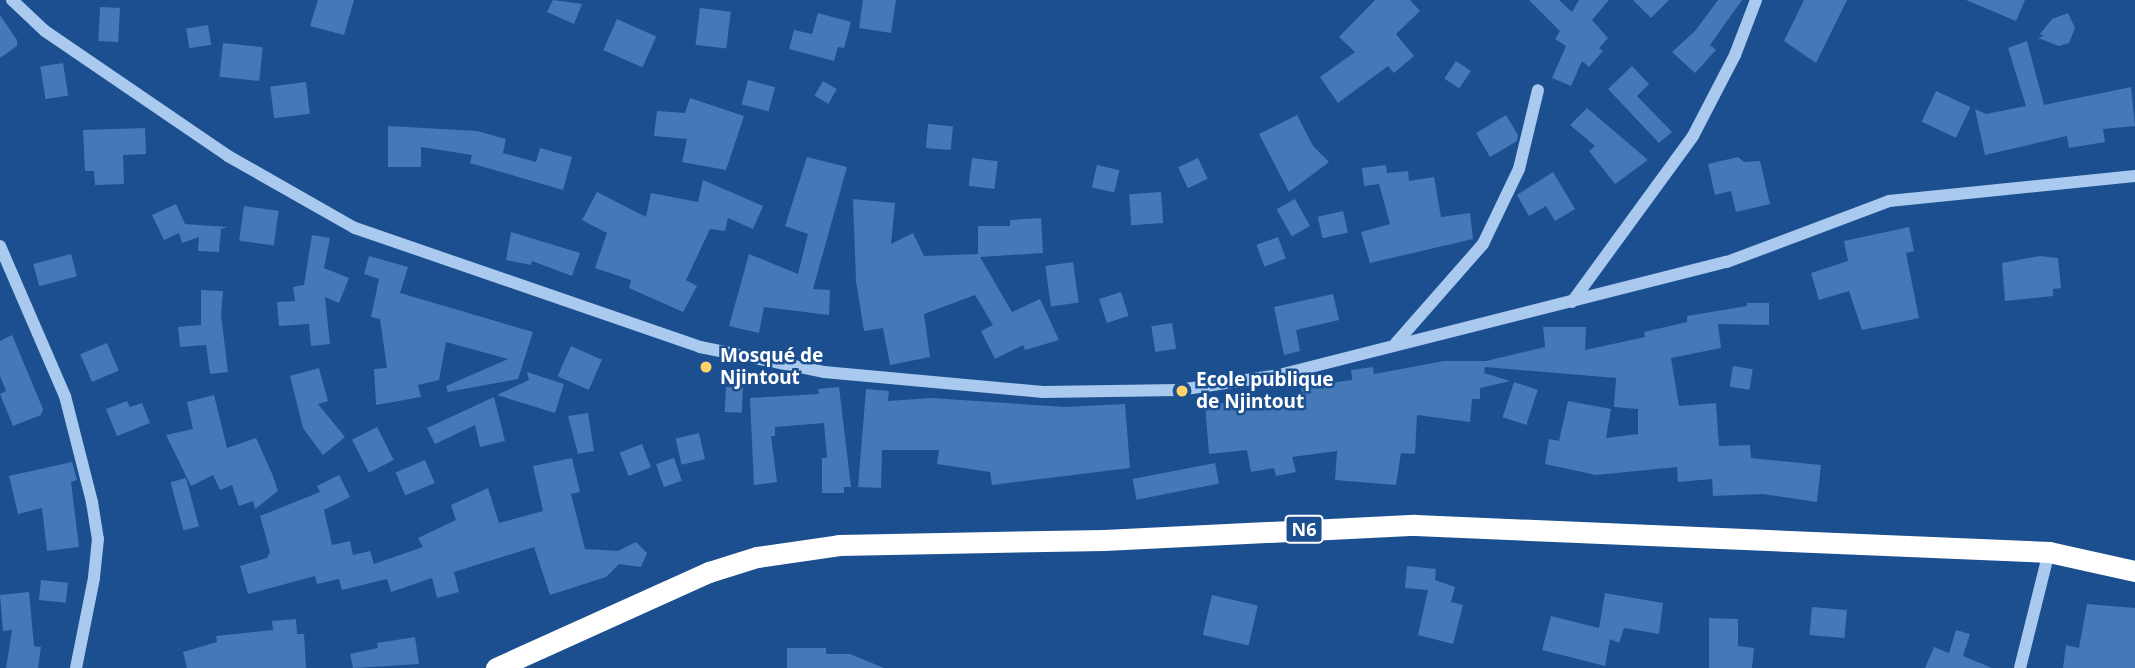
<!DOCTYPE html>
<html>
<head>
<meta charset="utf-8">
<style>
  body { margin:0 }
  #map { position:relative; width:2135px; height:668px; overflow:hidden; background:#1b4f8f; font-family:"Noto Sans",sans-serif }
  div>[style] { position:absolute }
  [style*='--x'] { left:calc(var(--x)*1px); top:calc(var(--y)*1px); width:calc(var(--w)*1px); rotate:calc(var(--a)*1deg) }
  .building>* { inset:0; background:#4478b7; transform-origin:0 0 }
  .minor>* { height:12px; margin:-6px; padding:0 6px; transform-origin:6px; border-radius:6px; background:#a9c9ee }
  .highway>* { height:21px; margin:-10.5px; padding:0 10.5px; transform-origin:10.5px; border-radius:10.5px; background:#fff }
  .dots>* { width:19px; height:19px; translate:-50% -50%; box-sizing:border-box; border:4px solid #1b4f8f; border-radius:50% }
  span { translate:-50% -50%; white-space:nowrap; text-align:center; line-height:1.15; -webkit-text-stroke:5px #1b4f8f; paint-order:stroke }
  .shield-label span { padding:2px 5px; background:#1b4f8f; border:2px solid; border-radius:5px; -webkit-text-stroke-width:0 }
  .shield-label { font-size:18px; color:#fff; font-weight:700 }
  .poi-label { font-size:19px; color:#fff; font-weight:700 }
  .left { translate:0 -50%; text-align:left }
</style>
</head>
<body>
<div id="map">
  <div class="building">
    <div style="clip-path:polygon(318px 0,354px 0,344px 35px,310px 26px)"></div>
    <div style="clip-path:polygon(553px 0,582px 4px,574px 24px,547px 12px)"></div>
    <div style="clip-path:polygon(863px 0,896px 0,891px 33px,859px 28px)"></div>
    <div style="clip-path:polygon(1375px 0,1410px 0,1420px 11px,1396px 34px,1414px 56px,1394px 73px,1388px 66px,1338px 103px,1320px 77px,1355px 52px,1339px 37px)"></div>
    <div style="clip-path:polygon(1529px 0,1559px 0,1572px 12px,1579px 0,1609px 0,1592px 20px,1608px 38px,1599px 48px,1603px 51px,1589px 67px,1582px 61px,1571px 86px,1552px 78px,1566px 46px,1555px 39px,1560px 31px)"></div>
    <div style="clip-path:polygon(1633px 0,1669px 0,1651px 18px)"></div>
    <div style="clip-path:polygon(1718px 0,1742px 0,1710px 45px,1716px 50px,1695px 73px,1672px 52px,1695px 31px)"></div>
    <div style="clip-path:polygon(1804px 0,1847px 0,1816px 63px,1784px 41px)"></div>
    <div style="clip-path:polygon(1966px 0,2025px 0,2016px 21px)"></div>
    <div style="left:100px;top:7px;width:20px;height:34px;rotate:3deg"></div>
    <div style="left:700px;top:8px;width:31px;height:37px;rotate:7deg"></div>
    <div style="clip-path:polygon(818px 13px,851px 22px,844px 48px,838px 47px,834px 61px,789px 49px,794px 30px,812px 34px)"></div>
    <div style="clip-path:polygon(2068px 13px,2075px 28px,2069px 43px,2059px 46px,2038px 38px,2044px 36px,2040px 34px,2052px 19px)"></div>
    <div style="clip-path:polygon(0 15px,17px 40px,17px 46px,0 58px)"></div>
    <div style="left:617px;top:19px;width:43px;height:34px;rotate:24deg"></div>
    <div style="left:208px;top:25px;width:20px;height:22px;rotate:81deg"></div>
    <div style="clip-path:polygon(2027px 41px,2044px 105px,2131px 87px,2135px 126px,2103px 129px,2105px 142px,2069px 148px,2067px 136px,1985px 155px,1975px 109px,1986px 114px,2026px 106px,2008px 48px)"></div>
    <div style="left:223px;top:43px;width:40px;height:34px;rotate:6deg"></div>
    <div style="left:1456px;top:61px;width:18px;height:21px;rotate:34deg"></div>
    <div style="left:63px;top:63px;width:33px;height:23px;rotate:81deg"></div>
    <div style="clip-path:polygon(1632px 66px,1649px 84px,1637px 96px,1672px 132px,1659px 143px,1608px 89px)"></div>
    <div style="left:748px;top:80px;width:28px;height:25px;rotate:15deg"></div>
    <div style="left:823px;top:81px;width:16px;height:17px;rotate:30deg"></div>
    <div style="left:306px;top:82px;width:32px;height:36px;rotate:83deg"></div>
    <div style="left:1936px;top:91px;width:38px;height:34px;rotate:25deg"></div>
    <div style="clip-path:polygon(690px 98px,744px 116px,726px 170px,682px 162px,687px 139px,654px 136px,657px 111px,685px 113px)"></div>
    <div style="clip-path:polygon(1587px 108px,1648px 160px,1615px 184px,1589px 151px,1595px 146px,1570px 125px)"></div>
    <div style="clip-path:polygon(1297px 115px,1313px 146px,1329px 162px,1289px 192px,1259px 134px)"></div>
    <div style="clip-path:polygon(1506px 115px,1518px 135px,1517px 141px,1490px 157px,1476px 133px)"></div>
    <div style="left:928px;top:124px;width:25px;height:24px;rotate:5deg"></div>
    <div style="clip-path:polygon(388px 126px,477px 131px,506px 139px,503px 153px,536px 162px,540px 148px,572px 157px,563px 190px,470px 163px,472px 155px,421px 147px,421px 167px,388px 167px)"></div>
    <div style="clip-path:polygon(145px 128px,146px 154px,123px 155px,124px 184px,95px 185px,94px 171px,85px 171px,83px 130px)"></div>
    <div style="clip-path:polygon(807px 157px,847px 167px,813px 289px,830px 290px,829px 315px,764px 307px,759px 333px,729px 326px,749px 254px,798px 274px,808px 234px,785px 226px)"></div>
    <div style="clip-path:polygon(1738px 157px,1744px 162px,1760px 161px,1770px 204px,1736px 212px,1731px 191px,1715px 195px,1708px 164px)"></div>
    <div style="left:972px;top:158px;width:26px;height:28px;rotate:7deg"></div>
    <div style="left:1198px;top:158px;width:23px;height:22px;rotate:65deg"></div>
    <div style="left:1097px;top:165px;width:23px;height:23px;rotate:13deg"></div>
    <div style="clip-path:polygon(1386px 165px,1387px 173px,1408px 171px,1409px 181px,1434px 177px,1441px 217px,1470px 213px,1473px 239px,1370px 263px,1361px 232px,1390px 224px,1379px 184px,1364px 186px,1362px 168px)"></div>
    <div style="clip-path:polygon(1553px 172px,1575px 209px,1555px 221px,1546px 206px,1529px 216px,1517px 195px)"></div>
    <div style="clip-path:polygon(703px 180px,763px 206px,753px 229px,728px 218px,725px 231px,710px 229px,686px 280px,697px 286px,683px 312px,629px 288px,631px 280px,595px 268px,607px 233px,582px 220px,597px 192px,646px 217px,651px 193px,698px 202px)"></div>
    <div style="left:1161px;top:192px;width:31px;height:32px;rotate:86deg"></div>
    <div style="clip-path:polygon(853px 199px,895px 203px,891px 244px,913px 233px,924px 256px,978px 254px,978px 226px,1010px 226px,1010px 220px,1041px 218px,1043px 253px,980px 257px,1012px 312px,1040px 299px,1059px 340px,1025px 350px,1023px 345px,995px 359px,981px 331px,993px 325px,975px 295px,924px 314px,930px 357px,890px 365px,883px 328px,864px 331px,856px 281px)"></div>
    <div style="left:1295px;top:199px;width:31px;height:21px;rotate:61deg"></div>
    <div style="clip-path:polygon(176px 204px,185px 224px,228px 227px,221px 229px,219px 252px,198px 251px,199px 237px,182px 243px,179px 233px,164px 240px,152px 215px)"></div>
    <div style="left:244px;top:206px;width:35px;height:35px;rotate:8deg"></div>
    <div style="left:1343px;top:211px;width:22px;height:26px;rotate:77deg"></div>
    <div style="clip-path:polygon(1909px 227px,1914px 251px,1906px 253px,1919px 318px,1862px 330px,1849px 291px,1819px 300px,1811px 273px,1848px 261px,1844px 241px)"></div>
    <div style="clip-path:polygon(511px 232px,580px 253px,572px 276px,532px 261px,531px 265px,506px 260px)"></div>
    <div style="clip-path:polygon(312px 235px,330px 238px,324px 268px,349px 278px,339px 303px,325px 297px,330px 344px,311px 346px,309px 324px,279px 326px,277px 302px,295px 301px,293px 287px,304px 285px)"></div>
    <div style="left:1278px;top:237px;width:23px;height:23px;rotate:70deg"></div>
    <div style="left:71px;top:254px;width:23px;height:39px;rotate:75deg"></div>
    <div style="clip-path:polygon(369px 256px,408px 267px,400px 293px,533px 332px,518px 379px,448px 392px,446px 386px,508px 359px,446px 342px,439px 380px,418px 385px,421px 397px,376px 405px,374px 369px,387px 368px,380px 319px,371px 317px,379px 279px,364px 274px)"></div>
    <div style="clip-path:polygon(2040px 256px,2058px 258px,2061px 288px,2053px 289px,2053px 296px,2005px 301px,2002px 263px)"></div>
    <div style="left:1073px;top:262px;width:41px;height:28px;rotate:82deg"></div>
    <div style="clip-path:polygon(201px 290px,223px 291px,221px 315px,228px 372px,210px 374px,206px 345px,180px 347px,178px 327px,201px 325px)"></div>
    <div style="left:1121px;top:292px;width:25px;height:23px;rotate:72deg"></div>
    <div style="clip-path:polygon(1333px 294px,1339px 320px,1296px 330px,1300px 351px,1284px 355px,1274px 307px)"></div>
    <div style="clip-path:polygon(1747px 303px,1769px 303px,1769px 325px,1718px 324px,1721px 348px,1671px 358px,1679px 406px,1716px 403px,1719px 446px,1750px 445px,1751px 458px,1821px 465px,1817px 502px,1763px 494px,1713px 496px,1712px 479px,1678px 482px,1677px 467px,1596px 475px,1545px 464px,1549px 439px,1559px 441px,1568px 401px,1611px 409px,1606px 438px,1638px 434px,1638px 409px,1614px 407px,1616px 378px,1485px 367px,1484px 373px,1510px 381px,1480px 388px,1480px 399px,1472px 399px,1470px 422px,1417px 415px,1415px 454px,1401px 453px,1396px 485px,1335px 480px,1337px 451px,1292px 457px,1296px 472px,1276px 476px,1274px 468px,1251px 472px,1247px 450px,1209px 454px,1205px 404px,1235px 402px,1235px 406px,1302px 393px,1301px 387px,1352px 380px,1351px 370px,1373px 367px,1374px 374px,1444px 361px,1486px 361px,1545px 347px,1543px 327px,1586px 327px,1585px 350px,1645px 337px,1644px 332px,1687px 322px,1687px 316px,1747px 306px)"></div>
    <div style="left:1172px;top:323px;width:26px;height:21px;rotate:81deg"></div>
    <div style="clip-path:polygon(12px 335px,43px 409px,41px 415px,13px 426px,0 394px,6px 391px,0 376px,0 341px)"></div>
    <div style="left:107px;top:343px;width:30px;height:29px;rotate:67deg"></div>
    <div style="left:571px;top:346px;width:34px;height:33px;rotate:24deg"></div>
    <div style="left:1733px;top:366px;width:20px;height:21px;rotate:9deg"></div>
    <div style="clip-path:polygon(319px 368px,328px 401px,318px 404px,345px 437px,323px 455px,303px 428px,290px 376px)"></div>
    <div style="clip-path:polygon(527px 372px,564px 384px,555px 413px,497px 395px,529px 380px)"></div>
    <div style="left:1514px;top:382px;width:25px;height:37px;rotate:18deg"></div>
    <div style="left:726px;top:387px;width:17px;height:25px;rotate:3deg"></div>
    <div style="clip-path:polygon(839px 387px,851px 487px,844px 487px,844px 493px,822px 493px,822px 458px,827px 458px,824px 423px,775px 427px,775px 436px,771px 436px,777px 482px,754px 485px,750px 398px,819px 394px,818px 389px)"></div>
    <div style="clip-path:polygon(866px 389px,889px 391px,888px 401px,931px 398px,1065px 407px,1125px 404px,1130px 468px,992px 485px,990px 472px,937px 464px,939px 450px,882px 450px,881px 488px,858px 487px)"></div>
    <div style="clip-path:polygon(214px 395px,227px 448px,256px 438px,273px 476px,278px 491px,255px 509px,253px 501px,239px 506px,232px 485px,220px 490px,213px 475px,191px 486px,166px 435px,193px 429px,187px 402px)"></div>
    <div style="clip-path:polygon(494px 397px,505px 441px,480px 447px,475px 425px,435px 444px,427px 428px)"></div>
    <div style="clip-path:polygon(127px 401px,130px 407px,142px 403px,150px 423px,117px 436px,106px 409px)"></div>
    <div style="clip-path:polygon(588px 413px,594px 451px,578px 454px,568px 416px)"></div>
    <div style="left:377px;top:427px;width:37px;height:28px;rotate:63deg"></div>
    <div style="left:699px;top:433px;width:27px;height:24px;rotate:77deg"></div>
    <div style="left:642px;top:444px;width:25px;height:24px;rotate:69deg"></div>
    <div style="clip-path:polygon(572px 458px,580px 492px,571px 494px,585px 549px,618px 551px,636px 542px,647px 553px,641px 567px,619px 564px,606px 577px,550px 595px,534px 547px,454px 572px,459px 592px,437px 598px,432px 578px,391px 592px,387px 579px,342px 590px,339px 579px,317px 584px,315px 576px,248px 594px,240px 566px,267px 558px,270px 552px,260px 516px,320px 492px,317px 486px,339px 475px,350px 497px,324px 510px,332px 545px,350px 541px,353px 555px,370px 551px,374px 564px,423px 547px,418px 538px,456px 520px,451px 505px,488px 488px,499px 523px,543px 511px,533px 466px)"></div>
    <div style="left:674px;top:458px;width:24px;height:19px;rotate:71deg"></div>
    <div style="left:425px;top:460px;width:25px;height:32px;rotate:67deg"></div>
    <div style="clip-path:polygon(72px 462px,77px 480px,71px 482px,79px 547px,47px 551px,42px 508px,18px 514px,9px 476px)"></div>
    <div style="left:1215px;top:463px;width:21px;height:84px;rotate:79deg"></div>
    <div style="left:186px;top:478px;width:50px;height:16px;rotate:75deg"></div>
    <div style="clip-path:polygon(1407px 566px,1436px 569px,1435px 580px,1455px 587px,1451px 602px,1463px 605px,1453px 644px,1418px 635px,1428px 590px,1405px 588px)"></div>
    <div style="left:41px;top:580px;width:27px;height:20px;rotate:6deg"></div>
    <div style="clip-path:polygon(29px 592px,34px 646px,41px 647px,38px 668px,6px 668px,12px 630px,3px 631px,0 595px)"></div>
    <div style="clip-path:polygon(1605px 593px,1663px 603px,1659px 634px,1624px 628px,1619px 643px,1610px 639px,1605px 666px,1542px 650px,1551px 616px,1599px 628px)"></div>
    <div style="left:1212px;top:595px;width:47px;height:41px;rotate:13deg"></div>
    <div style="clip-path:polygon(2087px 604px,2135px 608px,2135px 668px,2063px 668px,2066px 645px,2079px 648px)"></div>
    <div style="left:1812px;top:607px;width:35px;height:28px;rotate:5deg"></div>
    <div style="clip-path:polygon(1709px 618px,1738px 619px,1738px 646px,1754px 648px,1752px 668px,1709px 668px)"></div>
    <div style="clip-path:polygon(296px 619px,297px 634px,304px 634px,306px 668px,187px 668px,183px 652px,217px 642px,216px 636px,273px 630px,272px 621px)"></div>
    <div style="clip-path:polygon(1956px 630px,1970px 634px,1963px 656px,1992px 668px,1925px 668px,1934px 647px,1949px 653px)"></div>
    <div style="clip-path:polygon(415px 637px,419px 664px,353px 668px,350px 654px,378px 648px,377px 643px)"></div>
    <div style="clip-path:polygon(787px 648px,826px 648px,826px 654px,850px 654px,884px 668px,787px 668px)"></div>
  </div>
  <div class="minor">
    <div style="--x:12;--y:0;--w:45;--a:43.2"></div>
    <div style="--x:45;--y:31;--w:222;--a:34.3"></div>
    <div style="--x:228;--y:156;--w:146;--a:29.6"></div>
    <div style="--x:355;--y:228;--w:365;--a:19"></div>
    <div style="--x:700;--y:347;--w:126;--a:11.4"></div>
    <div style="--x:824;--y:372;--w:220;--a:5.2"></div>
    <div style="--x:1043;--y:392;--w:136;--a:-0.8"></div>
    <div style="--x:1179;--y:390;--w:101;--a:-8.5"></div>
    <div style="--x:1279;--y:375;--w:462;--a:-14.2"></div>
    <div style="--x:1727;--y:262;--w:173;--a:-20.6"></div>
    <div style="--x:1889;--y:201;--w:247;--a:-5.8"></div>
    <div style="--x:0;--y:246;--w:163;--a:66.6"></div>
    <div style="--x:65;--y:396;--w:109;--a:75.7"></div>
    <div style="--x:92;--y:502;--w:37;--a:81"></div>
    <div style="--x:98;--y:539;--w:39;--a:96"></div>
    <div style="--x:94;--y:578;--w:92;--a:101.3"></div>
    <div style="--x:1572;--y:302;--w:205;--a:-53.9"></div>
    <div style="--x:1693;--y:136;--w:91;--a:-62.6"></div>
    <div style="--x:1735;--y:55;--w:59;--a:-69.1"></div>
    <div style="--x:1396;--y:343;--w:132;--a:-48.7"></div>
    <div style="--x:1483;--y:244;--w:83;--a:-64.4"></div>
    <div style="--x:1519;--y:169;--w:81;--a:-76.5"></div>
    <div style="--x:2020;--y:668;--w:120;--a:-76"></div>
  </div>
  <div class="highway">
    <div style="--x:496;--y:668;--w:234;--a:-24.3"></div>
    <div style="--x:709;--y:572;--w:50;--a:-17.4"></div>
    <div style="--x:757;--y:557;--w:83;--a:-8.3"></div>
    <div style="--x:839;--y:545;--w:265;--a:-1.1"></div>
    <div style="--x:1104;--y:540;--w:311;--a:-2.8"></div>
    <div style="--x:1415;--y:525;--w:635;--a:2.44"></div>
    <div style="--x:2049;--y:552;--w:88;--a:12.5"></div>
  </div>
  <div class="dots">
    <div style="left:706px;top:367px;background:#ffd166"></div>
    <div style="left:1182px;top:391px;background:#ffd166"></div>
  </div>
  <div class="shield-label">
    <span style="left:1304px;top:529px">N6</span>
  </div>
  <div class="poi-label">
    <span class="left" style="left:720px;top:367px">Mosqué de<br>Njintout</span>
    <span class="left" style="left:1196px;top:391px">Ecole publique<br>de Njintout</span>
  </div>
</div>
</body>
</html>
